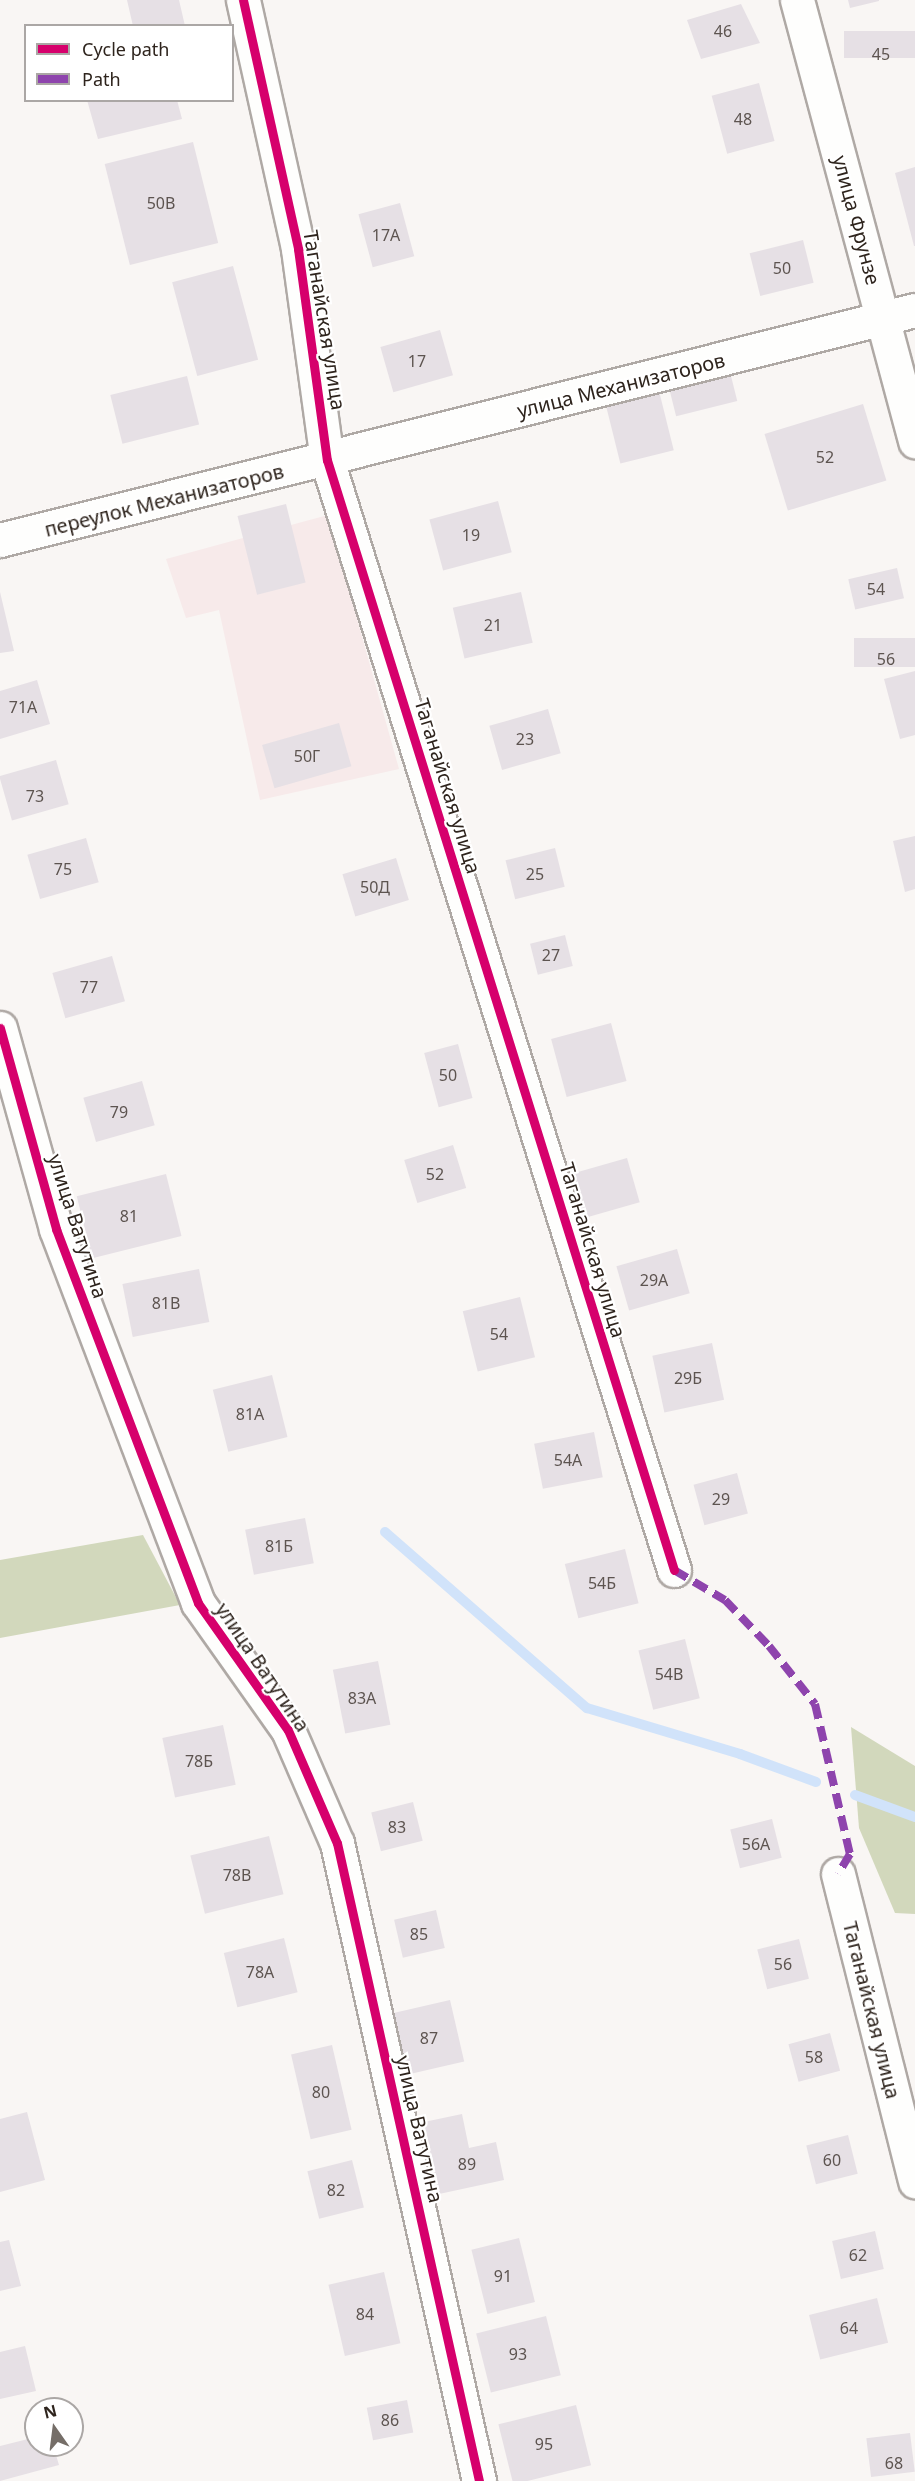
<!DOCTYPE html>
<html>
<head>
<meta charset="utf-8">
<style>
  body { margin:0 }
  #map { position:relative; width:915px; height:2481px; overflow:hidden; background:#f9f6f4; font-family:"Noto Sans",sans-serif }
  div>[style] { position:absolute }
  [style*='--x'] { left:calc(var(--x)*1px); top:calc(var(--y)*1px); width:calc(var(--w)*1px); rotate:calc(var(--a)*1deg) }
  .industrial>* { inset:0; background:#f7eaea }
  .forest>* { inset:0; background:#d2d8bc }
  .stream>* { height:10px; margin:-5px; padding:0 5px; transform-origin:5px; border-radius:5px; background:#d1e3fa }
  .building>* { inset:0; background:#e6e0e5; transform-origin:0 0 }
  .roads { filter:drop-shadow(2px 0 #afa9a5) drop-shadow(-2px 0 #afa9a5) drop-shadow(0 2px #afa9a5) drop-shadow(0 -2px #afa9a5) }
  .street>* { height:33px; margin:-16.5px; padding:0 16.5px; transform-origin:16.5px; border-radius:16.5px; background:#fefefd }
  .quiet>* { height:8px; margin-top:-4px; transform-origin:0; background:repeating-linear-gradient(90deg,#8e44ad 0 15px,transparent 0 23px) }
  .cycleway>* { height:9px; margin:-4.5px; padding:0 4.5px; transform-origin:4.5px; border-radius:4.5px; background:#d6006c }
  span { translate:-50% -50%; white-space:nowrap; text-align:center; line-height:1.15; -webkit-text-stroke:4.5px #fff; paint-order:stroke }
  .number-label { font-size:16px; color:#5d5450 }
  .number-label span { -webkit-text-stroke-width:0 }
  .street-label { font-size:20px; color:#2e241d }
  .legend { position:absolute; left:24px; top:24px; width:210px; height:78px; box-sizing:border-box; background:#fff; border:2px solid #aba7a5; margin:0; padding:8px 10px; list-style:none; font-size:18px; color:#2e241d }
  .legend li { display:flex; align-items:center; gap:12px; height:30px }
  .legend b { width:30px; border:2px solid #aba7a5 }
  .north { position:absolute; left:24px; top:2397px; width:60px; height:60px; box-sizing:border-box; background:#fff; border:2px solid #aba7a5; border-radius:50%; rotate:346deg; font-size:16px; font-weight:700; line-height:24px; text-align:center; color:#2e241d }
  .north::after { content:''; display:block; margin:auto; width:21px; height:27px; background:#756e68; clip-path:polygon(50% 0,100% 100%,50% 72%,0 100%) }
</style>
</head>
<body>
<div id="map">
  <div class="industrial">
    <div style="clip-path:polygon(328px 515px,399px 769px,260px 800px,219px 610px,186px 618px,166px 559px)"></div>
  </div>
  <div class="forest">
    <div style="clip-path:polygon(143px 1535px,180px 1605px,0 1638px,0 1560px)"></div>
    <div style="clip-path:polygon(851px 1727px,915px 1766px,915px 1914px,895px 1913px,859px 1828px)"></div>
  </div>
  <div class="stream">
    <div style="--x:385;--y:1532;--w:268;--a:41.1"></div>
    <div style="--x:587;--y:1708;--w:160;--a:16.7"></div>
    <div style="--x:740;--y:1754;--w:81;--a:20.2"></div>
    <div style="--x:855;--y:1795;--w:64;--a:20.1"></div>
  </div>
  <div class="building">
    <div style="clip-path:polygon(127px 0,179px 0,185px 26px,133px 26px)"></div>
    <div style="clip-path:polygon(848px 0,879px 0,879px 1px,850px 8px)"></div>
    <div style="clip-path:polygon(741px 4px,760px 43px,701px 59px,687px 20px)"></div>
    <div style="left:915px;top:31px;width:27px;height:71px;rotate:90deg"></div>
    <div style="left:759px;top:83px;width:60px;height:49px;rotate:75deg"></div>
    <div style="clip-path:polygon(87px 100px,177px 100px,182px 119px,98px 139px)"></div>
    <div style="left:193px;top:142px;width:104px;height:91px;rotate:76deg"></div>
    <div style="clip-path:polygon(915px 167px,915px 246px,914px 246px,895px 173px)"></div>
    <div style="left:400px;top:203px;width:55px;height:43px;rotate:75deg"></div>
    <div style="left:803px;top:240px;width:44px;height:55px;rotate:76deg"></div>
    <div style="left:233px;top:266px;width:97px;height:63px;rotate:75deg"></div>
    <div style="left:440px;top:330px;width:47px;height:62px;rotate:74deg"></div>
    <div style="left:730px;top:372px;width:30px;height:63px;rotate:76deg"></div>
    <div style="left:187px;top:376px;width:50px;height:79px;rotate:76deg"></div>
    <div style="left:659px;top:391px;width:61px;height:55px;rotate:76deg"></div>
    <div style="left:863px;top:404px;width:80px;height:103px;rotate:73deg"></div>
    <div style="left:498px;top:501px;width:53px;height:71px;rotate:75deg"></div>
    <div style="left:286px;top:504px;width:81px;height:50px;rotate:76deg"></div>
    <div style="left:897px;top:568px;width:31px;height:50px;rotate:77deg"></div>
    <div style="clip-path:polygon(0 592px,14px 651px,0 653px)"></div>
    <div style="left:521px;top:592px;width:52px;height:70px;rotate:77deg"></div>
    <div style="left:915px;top:638px;width:29px;height:61px;rotate:90deg"></div>
    <div style="clip-path:polygon(915px 671px,915px 735px,900px 739px,884px 679px)"></div>
    <div style="clip-path:polygon(37px 680px,50px 724px,0 739px,0 691px)"></div>
    <div style="left:548px;top:709px;width:46px;height:61px;rotate:74deg"></div>
    <div style="left:339px;top:723px;width:45px;height:80px;rotate:74deg"></div>
    <div style="left:56px;top:760px;width:46px;height:59px;rotate:74deg"></div>
    <div style="clip-path:polygon(915px 836px,915px 889px,905px 892px,893px 841px)"></div>
    <div style="left:86px;top:838px;width:46px;height:61px;rotate:74deg"></div>
    <div style="left:555px;top:848px;width:40px;height:51px;rotate:76deg"></div>
    <div style="left:396px;top:858px;width:44px;height:56px;rotate:73deg"></div>
    <div style="left:565px;top:935px;width:32px;height:36px;rotate:76deg"></div>
    <div style="left:112px;top:956px;width:47px;height:62px;rotate:74deg"></div>
    <div style="left:611px;top:1023px;width:60px;height:62px;rotate:75deg"></div>
    <div style="left:458px;top:1044px;width:56px;height:35px;rotate:75deg"></div>
    <div style="left:142px;top:1081px;width:46px;height:61px;rotate:74deg"></div>
    <div style="left:453px;top:1145px;width:45px;height:51px;rotate:73deg"></div>
    <div style="left:627px;top:1158px;width:46px;height:61px;rotate:74deg"></div>
    <div style="left:166px;top:1174px;width:64px;height:92px;rotate:76deg"></div>
    <div style="left:677px;top:1249px;width:46px;height:63px;rotate:74deg"></div>
    <div style="left:199px;top:1269px;width:54px;height:78px;rotate:79deg"></div>
    <div style="left:520px;top:1297px;width:62px;height:59px;rotate:76deg"></div>
    <div style="left:712px;top:1343px;width:58px;height:61px;rotate:78deg"></div>
    <div style="left:272px;top:1375px;width:64px;height:61px;rotate:76deg"></div>
    <div style="left:594px;top:1432px;width:46px;height:61px;rotate:79deg"></div>
    <div style="left:737px;top:1473px;width:42px;height:45px;rotate:75deg"></div>
    <div style="left:305px;top:1518px;width:46px;height:61px;rotate:79deg"></div>
    <div style="left:625px;top:1549px;width:56px;height:62px;rotate:76deg"></div>
    <div style="left:685px;top:1639px;width:61px;height:48px;rotate:76deg"></div>
    <div style="left:378px;top:1661px;width:65px;height:46px;rotate:79deg"></div>
    <div style="left:223px;top:1725px;width:61px;height:62px;rotate:78deg"></div>
    <div style="left:413px;top:1802px;width:40px;height:43px;rotate:76deg"></div>
    <div style="left:772px;top:1819px;width:40px;height:43px;rotate:76deg"></div>
    <div style="left:269px;top:1836px;width:60px;height:81px;rotate:76deg"></div>
    <div style="left:436px;top:1910px;width:39px;height:43px;rotate:77deg"></div>
    <div style="left:284px;top:1938px;width:56px;height:62px;rotate:76deg"></div>
    <div style="left:799px;top:1939px;width:41px;height:43px;rotate:76deg"></div>
    <div style="left:450px;top:2000px;width:63px;height:59px;rotate:77deg"></div>
    <div style="left:830px;top:2033px;width:39px;height:43px;rotate:75deg"></div>
    <div style="left:332px;top:2045px;width:87px;height:42px;rotate:77deg"></div>
    <div style="clip-path:polygon(27px 2112px,45px 2180px,0 2192px,0 2119px)"></div>
    <div style="clip-path:polygon(462px 2114px,469px 2148px,496px 2142px,504px 2180px,439px 2194px,424px 2122px)"></div>
    <div style="left:848px;top:2135px;width:40px;height:43px;rotate:76deg"></div>
    <div style="left:352px;top:2160px;width:49px;height:46px;rotate:76deg"></div>
    <div style="left:875px;top:2231px;width:39px;height:44px;rotate:77deg"></div>
    <div style="left:519px;top:2238px;width:66px;height:49px;rotate:76deg"></div>
    <div style="clip-path:polygon(9px 2240px,21px 2286px,0 2291px,0 2242px)"></div>
    <div style="left:384px;top:2272px;width:73px;height:57px;rotate:77deg"></div>
    <div style="left:877px;top:2298px;width:46px;height:70px;rotate:76deg"></div>
    <div style="left:546px;top:2316px;width:61px;height:72px;rotate:76deg"></div>
    <div style="clip-path:polygon(25px 2346px,36px 2391px,0 2399px,0 2352px)"></div>
    <div style="left:407px;top:2400px;width:33px;height:41px;rotate:79deg"></div>
    <div style="left:576px;top:2405px;width:62px;height:80px;rotate:76deg"></div>
    <div style="left:910px;top:2433px;width:39px;height:44px;rotate:83deg"></div>
    <div style="clip-path:polygon(36px 2437px,36px 2445px,53px 2445px,59px 2465px,0 2481px,0 2446px)"></div>
  </div>
  <div class="roads">
    <div class="street">
      <div style="--x:243;--y:0;--w:255;--a:77.5"></div>
      <div style="--x:298;--y:249;--w:213;--a:82.2"></div>
      <div style="--x:327;--y:460;--w:1163;--a:72.64"></div>
      <div style="--x:797;--y:0;--w:457;--a:75"></div>
      <div style="--x:0;--y:540;--w:943;--a:-14.11"></div>
      <div style="--x:0;--y:1028;--w:209;--a:74.4"></div>
      <div style="--x:56;--y:1229;--w:400;--a:69.2"></div>
      <div style="--x:198;--y:1603;--w:156;--a:54.7"></div>
      <div style="--x:288;--y:1730;--w:123;--a:66.6"></div>
      <div style="--x:337;--y:1843;--w:654;--a:77.45"></div>
      <div style="--x:838;--y:1874;--w:317;--a:75.9"></div>
    </div>
  </div>
  <div class="quiet">
    <div style="--x:674;--y:1570;--w:59;--a:30.5"></div>
    <div style="--x:725;--y:1600;--w:64;--a:46.3"></div>
    <div style="--x:769;--y:1646;--w:74;--a:51.6"></div>
    <div style="--x:815;--y:1704;--w:154;--a:76.9"></div>
    <div style="--x:850;--y:1854;--w:23;--a:121"></div>
  </div>
  <div class="cycleway">
    <div style="--x:243;--y:0;--w:255;--a:77.5"></div>
    <div style="--x:298;--y:249;--w:213;--a:82.2"></div>
    <div style="--x:327;--y:460;--w:1163;--a:72.64"></div>
    <div style="--x:0;--y:1028;--w:209;--a:74.4"></div>
    <div style="--x:56;--y:1229;--w:400;--a:69.2"></div>
    <div style="--x:198;--y:1603;--w:156;--a:54.7"></div>
    <div style="--x:288;--y:1730;--w:123;--a:66.6"></div>
    <div style="--x:337;--y:1843;--w:654;--a:77.45"></div>
  </div>
  <div class="number-label">
    <span style="left:723px;top:31px">46</span>
    <span style="left:881px;top:54px">45</span>
    <span style="left:743px;top:119px">48</span>
    <span style="left:161px;top:203px">50В</span>
    <span style="left:386px;top:235px">17А</span>
    <span style="left:782px;top:268px">50</span>
    <span style="left:417px;top:361px">17</span>
    <span style="left:825px;top:457px">52</span>
    <span style="left:471px;top:535px">19</span>
    <span style="left:876px;top:589px">54</span>
    <span style="left:493px;top:625px">21</span>
    <span style="left:886px;top:659px">56</span>
    <span style="left:23px;top:707px">71А</span>
    <span style="left:525px;top:739px">23</span>
    <span style="left:307px;top:756px">50Г</span>
    <span style="left:35px;top:796px">73</span>
    <span style="left:63px;top:869px">75</span>
    <span style="left:535px;top:874px">25</span>
    <span style="left:375px;top:887px">50Д</span>
    <span style="left:551px;top:955px">27</span>
    <span style="left:89px;top:987px">77</span>
    <span style="left:448px;top:1075px">50</span>
    <span style="left:119px;top:1112px">79</span>
    <span style="left:435px;top:1174px">52</span>
    <span style="left:129px;top:1216px">81</span>
    <span style="left:654px;top:1280px">29А</span>
    <span style="left:166px;top:1303px">81В</span>
    <span style="left:499px;top:1334px">54</span>
    <span style="left:688px;top:1378px">29Б</span>
    <span style="left:250px;top:1414px">81А</span>
    <span style="left:568px;top:1460px">54А</span>
    <span style="left:721px;top:1499px">29</span>
    <span style="left:279px;top:1546px">81Б</span>
    <span style="left:602px;top:1583px">54Б</span>
    <span style="left:669px;top:1674px">54В</span>
    <span style="left:362px;top:1698px">83А</span>
    <span style="left:199px;top:1761px">78Б</span>
    <span style="left:397px;top:1827px">83</span>
    <span style="left:756px;top:1844px">56А</span>
    <span style="left:237px;top:1875px">78В</span>
    <span style="left:419px;top:1934px">85</span>
    <span style="left:783px;top:1964px">56</span>
    <span style="left:260px;top:1972px">78А</span>
    <span style="left:429px;top:2038px">87</span>
    <span style="left:814px;top:2057px">58</span>
    <span style="left:321px;top:2092px">80</span>
    <span style="left:832px;top:2160px">60</span>
    <span style="left:467px;top:2164px">89</span>
    <span style="left:336px;top:2190px">82</span>
    <span style="left:858px;top:2255px">62</span>
    <span style="left:503px;top:2276px">91</span>
    <span style="left:365px;top:2314px">84</span>
    <span style="left:849px;top:2328px">64</span>
    <span style="left:518px;top:2354px">93</span>
    <span style="left:390px;top:2420px">86</span>
    <span style="left:544px;top:2444px">95</span>
    <span style="left:894px;top:2463px">68</span>
  </div>
  <div class="street-label">
    <span style="left:857px;top:220px;rotate:75deg">улица Фрунзе</span>
    <span style="left:325px;top:320px;rotate:81deg">Таганайская улица</span>
    <span style="left:621px;top:385px;rotate:-14deg">улица Механизаторов</span>
    <span style="left:164px;top:500px;rotate:-14deg">переулок Механизаторов</span>
    <span style="left:448px;top:786px;rotate:73deg">Таганайская улица</span>
    <span style="left:78px;top:1226px;rotate:72deg">улица Ватутина</span>
    <span style="left:593px;top:1250px;rotate:73deg">Таганайская улица</span>
    <span style="left:263px;top:1667px;rotate:56deg">улица Ватутина</span>
    <span style="left:872px;top:2010px;rotate:76deg">Таганайская улица</span>
    <span style="left:420px;top:2129px;rotate:77deg">улица Ватутина</span>
  </div>
  <ul class="legend">
  <li><b style="height:8px;background:#d6006c"></b>Cycle path</li>
  <li><b style="height:8px;background:#8e44ad"></b>Path</li>
  </ul>
  <div class="north">N</div>
</div>
</body>
</html>
